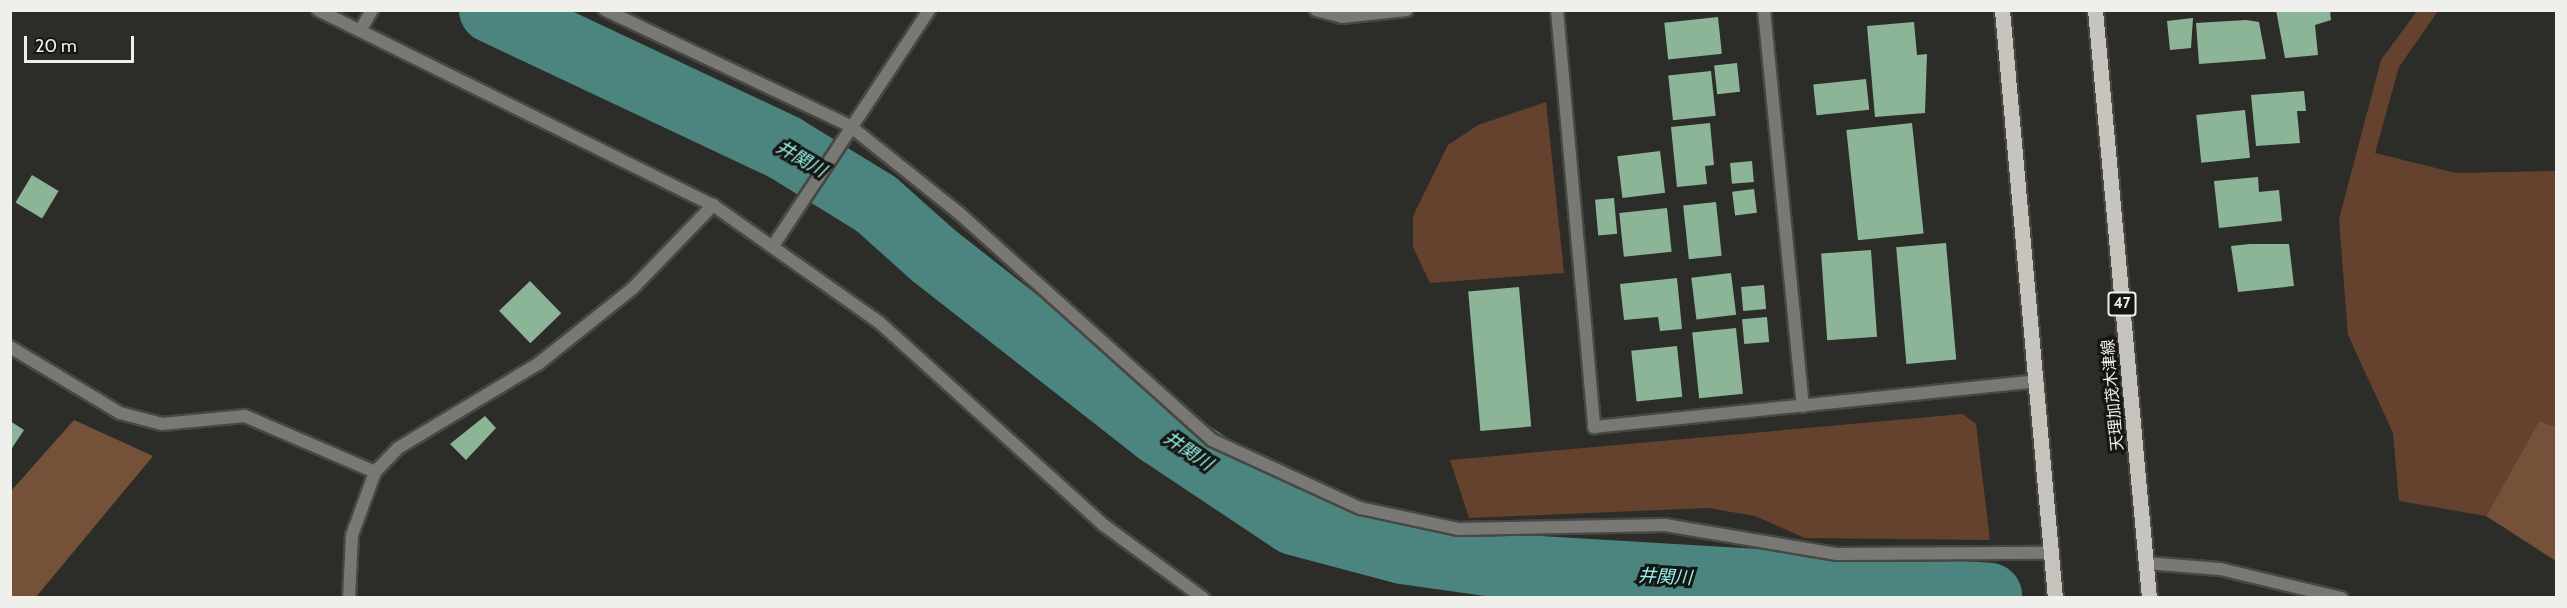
<!DOCTYPE html>
<html>
<head>
<meta charset="utf-8">
<style>
  body { margin:0 }
  #map { position:relative; width:2567px; height:608px; overflow:hidden; background:#2c2d28; font-family:Cabin,"Noto Sans JP",sans-serif }
  div>[style] { position:absolute }
  [style*='--x'] { left:calc(var(--x)*1px); top:calc(var(--y)*1px); width:calc(var(--w)*1px); rotate:calc(var(--a)*1deg) }
  .green>* { inset:0; background:#64422d }
  .forest>* { inset:0; background:#76513a }
  .river>* { height:66px; margin:-33px; padding:0 33px; transform-origin:33px; border-radius:33px; background:#4c8580 }
  .building>* { inset:0; background:#8cb598; transform-origin:0 0 }
  .roads { filter:drop-shadow(2px 0 #474843) drop-shadow(-2px 0 #474843) drop-shadow(0 2px #474843) drop-shadow(0 -2px #474843) }
  .minor>* { height:12px; margin:-6px; padding:0 6px; transform-origin:6px; border-radius:6px; background:#7a7875 }
  .tertiary>* { height:12px; margin:-6px; padding:0 6px; transform-origin:6px; border-radius:6px; background:#7a7875 }
  .primary>* { height:15px; margin:-7.5px; padding:0 7.5px; transform-origin:7.5px; border-radius:7.5px; background:#c7c4be }
  span { translate:-50% -50%; white-space:nowrap; text-align:center; line-height:1.15; -webkit-text-stroke:6px #151513; paint-order:stroke }
  .shield-label span { padding:2px 4px; background:#151513; border:2px solid; border-radius:4px; -webkit-text-stroke-width:0 }
  .shield-label { font-size:15px; color:#eff0ec; font-weight:700 }
  .street-label { font-size:16px; color:#eff0ec }
  .water-label { font-size:18px; color:#97f5ec; font-style:italic }
  .frame { position:absolute; inset:0; border:12px solid #eff0ec; pointer-events:none }
  .scale { position:absolute; left:24px; top:36px; width:110px; height:27px; box-sizing:border-box; border:3px solid #eff0ec; border-top:0; padding-left:8px; font-size:18px; line-height:21px; white-space:nowrap; color:#eff0ec; -webkit-text-stroke:4px #151513; paint-order:stroke }
</style>
</head>
<body>
<div id="map">
  <div class="green">
    <div style="clip-path:polygon(2417px 11px,2438px 11px,2399px 67px,2375px 153px,2456px 173px,2556px 171px,2556px 427px,2539px 421px,2486px 516px,2399px 501px,2393px 433px,2348px 335px,2339px 219px,2381px 60px)"></div>
    <div style="clip-path:polygon(1546px 102px,1564px 273px,1430px 283px,1413px 247px,1413px 216px,1448px 145px,1478px 125px)"></div>
    <div style="clip-path:polygon(1963px 414px,1976px 424px,1990px 540px,1805px 538px,1755px 516px,1708px 508px,1469px 518px,1450px 460px)"></div>
  </div>
  <div class="forest">
    <div style="clip-path:polygon(74px 420px,153px 456px,36px 597px,11px 597px,11px 491px)"></div>
    <div style="clip-path:polygon(2539px 421px,2556px 427px,2556px 561px,2486px 516px)"></div>
  </div>
  <div class="river">
    <div style="--x:492;--y:10;--w:324;--a:25.2"></div>
    <div style="--x:785;--y:148;--w:107;--a:31.6"></div>
    <div style="--x:876;--y:204;--w:76;--a:41.8"></div>
    <div style="--x:933;--y:255;--w:287;--a:38.1"></div>
    <div style="--x:1159;--y:432;--w:162;--a:33.7"></div>
    <div style="--x:1294;--y:522;--w:113;--a:14.9"></div>
    <div style="--x:1403;--y:551;--w:120;--a:8.1"></div>
    <div style="--x:1522;--y:568;--w:468;--a:3.4"></div>
  </div>
  <div class="building">
    <div style="clip-path:polygon(2276px 10px,2330px 10px,2331px 20px,2315px 25px,2318px 55px,2285px 58px)"></div>
    <div style="left:1718px;top:17px;width:37px;height:54px;rotate:84deg"></div>
    <div style="clip-path:polygon(2193px 18px,2191px 48px,2170px 50px,2167px 21px)"></div>
    <div style="clip-path:polygon(2246px 20px,2259px 22px,2266px 59px,2199px 64px,2196px 23px)"></div>
    <div style="clip-path:polygon(1914px 22px,1917px 55px,1927px 54px,1925px 113px,1875px 117px,1867px 26px)"></div>
    <div style="left:1737px;top:63px;width:29px;height:23px;rotate:84deg"></div>
    <div style="left:1711px;top:71px;width:45px;height:43px;rotate:84deg"></div>
    <div style="left:1866px;top:79px;width:31px;height:53px;rotate:84deg"></div>
    <div style="clip-path:polygon(2304px 91px,2306px 111px,2297px 111px,2300px 143px,2256px 146px,2251px 95px)"></div>
    <div style="left:2245px;top:110px;width:48px;height:49px;rotate:84deg"></div>
    <div style="clip-path:polygon(1710px 123px,1714px 165px,1705px 166px,1707px 184px,1677px 187px,1671px 127px)"></div>
    <div style="left:1912px;top:123px;width:111px;height:66px;rotate:84deg"></div>
    <div style="left:1660px;top:151px;width:42px;height:43px;rotate:83deg"></div>
    <div style="left:1752px;top:161px;width:21px;height:22px;rotate:85deg"></div>
    <div style="left:32px;top:175px;width:31px;height:32px;rotate:31deg"></div>
    <div style="clip-path:polygon(2258px 177px,2259px 192px,2279px 190px,2282px 221px,2219px 228px,2214px 181px)"></div>
    <div style="left:1754px;top:189px;width:24px;height:22px;rotate:83deg"></div>
    <div style="left:1614px;top:198px;width:36px;height:19px;rotate:85deg"></div>
    <div style="left:1716px;top:202px;width:54px;height:33px;rotate:84deg"></div>
    <div style="left:1667px;top:208px;width:44px;height:48px;rotate:84deg"></div>
    <div style="left:1946px;top:243px;width:117px;height:50px;rotate:85deg"></div>
    <div style="clip-path:polygon(2250px 244px,2289px 244px,2294px 286px,2238px 292px,2231px 246px)"></div>
    <div style="left:1871px;top:250px;width:87px;height:50px;rotate:86deg"></div>
    <div style="left:1731px;top:273px;width:42px;height:40px;rotate:83deg"></div>
    <div style="clip-path:polygon(1677px 278px,1682px 329px,1660px 331px,1658px 317px,1624px 320px,1620px 284px)"></div>
    <div style="left:530px;top:281px;width:45px;height:43px;rotate:46deg"></div>
    <div style="left:1764px;top:285px;width:24px;height:23px;rotate:85deg"></div>
    <div style="left:1519px;top:287px;width:140px;height:51px;rotate:85deg"></div>
    <div style="left:1767px;top:317px;width:25px;height:25px;rotate:85deg"></div>
    <div style="left:1736px;top:328px;width:66px;height:44px;rotate:84deg"></div>
    <div style="left:1677px;top:346px;width:51px;height:46px;rotate:84deg"></div>
    <div style="clip-path:polygon(485px 416px,496px 428px,466px 460px,450px 444px)"></div>
    <div style="clip-path:polygon(10px 421px,24px 430px,10px 451px)"></div>
  </div>
  <div class="roads">
    <div class="minor">
      <div style="--x:605;--y:10;--w:271;--a:25.3"></div>
      <div style="--x:850;--y:126;--w:139;--a:38.6"></div>
      <div style="--x:959;--y:213;--w:340;--a:41.9"></div>
      <div style="--x:1212;--y:440;--w:163;--a:24.7"></div>
      <div style="--x:1360;--y:508;--w:100;--a:12.1"></div>
      <div style="--x:1458;--y:529;--w:207;--a:-1.1"></div>
      <div style="--x:1665;--y:525;--w:173;--a:9.6"></div>
      <div style="--x:1836;--y:554;--w:215;--a:-0.3"></div>
      <div style="--x:1316;--y:10;--w:27;--a:15"></div>
      <div style="--x:1342;--y:17;--w:65;--a:-6.1"></div>
      <div style="--x:1557;--y:10;--w:419;--a:84.9"></div>
      <div style="--x:1594;--y:427;--w:446;--a:-5.9"></div>
      <div style="--x:1764;--y:10;--w:398;--a:84.4"></div>
      <div style="--x:361;--y:29;--w:22;--a:-60"></div>
      <div style="--x:773;--y:246;--w:283;--a:-56.5"></div>
      <div style="--x:10;--y:347;--w:128;--a:31"></div>
      <div style="--x:120;--y:413;--w:43;--a:14.7"></div>
      <div style="--x:162;--y:424;--w:83;--a:-5.5"></div>
      <div style="--x:245;--y:416;--w:142;--a:23.3"></div>
      <div style="--x:2146;--y:563;--w:74;--a:4.6"></div>
      <div style="--x:2220;--y:569;--w:125;--a:13.4"></div>
      <div style="--x:349;--y:598;--w:63;--a:-87.3"></div>
      <div style="--x:352;--y:535;--w:67;--a:-69.9"></div>
      <div style="--x:375;--y:472;--w:33;--a:-46"></div>
      <div style="--x:398;--y:448;--w:163;--a:-31"></div>
      <div style="--x:538;--y:364;--w:120;--a:-38.6"></div>
      <div style="--x:632;--y:289;--w:117;--a:-46"></div>
    </div>
    <div class="tertiary">
      <div style="--x:318;--y:10;--w:441;--a:26.3"></div>
      <div style="--x:713;--y:205;--w:203;--a:35.2"></div>
      <div style="--x:879;--y:322;--w:304;--a:42.1"></div>
      <div style="--x:1105;--y:526;--w:122;--a:36.3"></div>
    </div>
    <div class="primary">
      <div style="--x:2002;--y:10;--w:590;--a:84.85"></div>
      <div style="--x:2095;--y:10;--w:590;--a:84.75"></div>
    </div>
  </div>
  <div class="shield-label">
    <span style="left:2122px;top:304px">47</span>
  </div>
  <div class="street-label">
    <span style="left:2113px;top:395px;rotate:-95deg">天理加茂木津線</span>
  </div>
  <div class="water-label">
    <span style="left:801px;top:159px;rotate:30deg">井関川</span>
    <span style="left:1188px;top:451px;rotate:34deg">井関川</span>
    <span style="left:1665px;top:577px;rotate:3deg">井関川</span>
  </div>
  <div class="frame"></div>
  <div class="scale">20 m</div>
</div>
</body>
</html>
